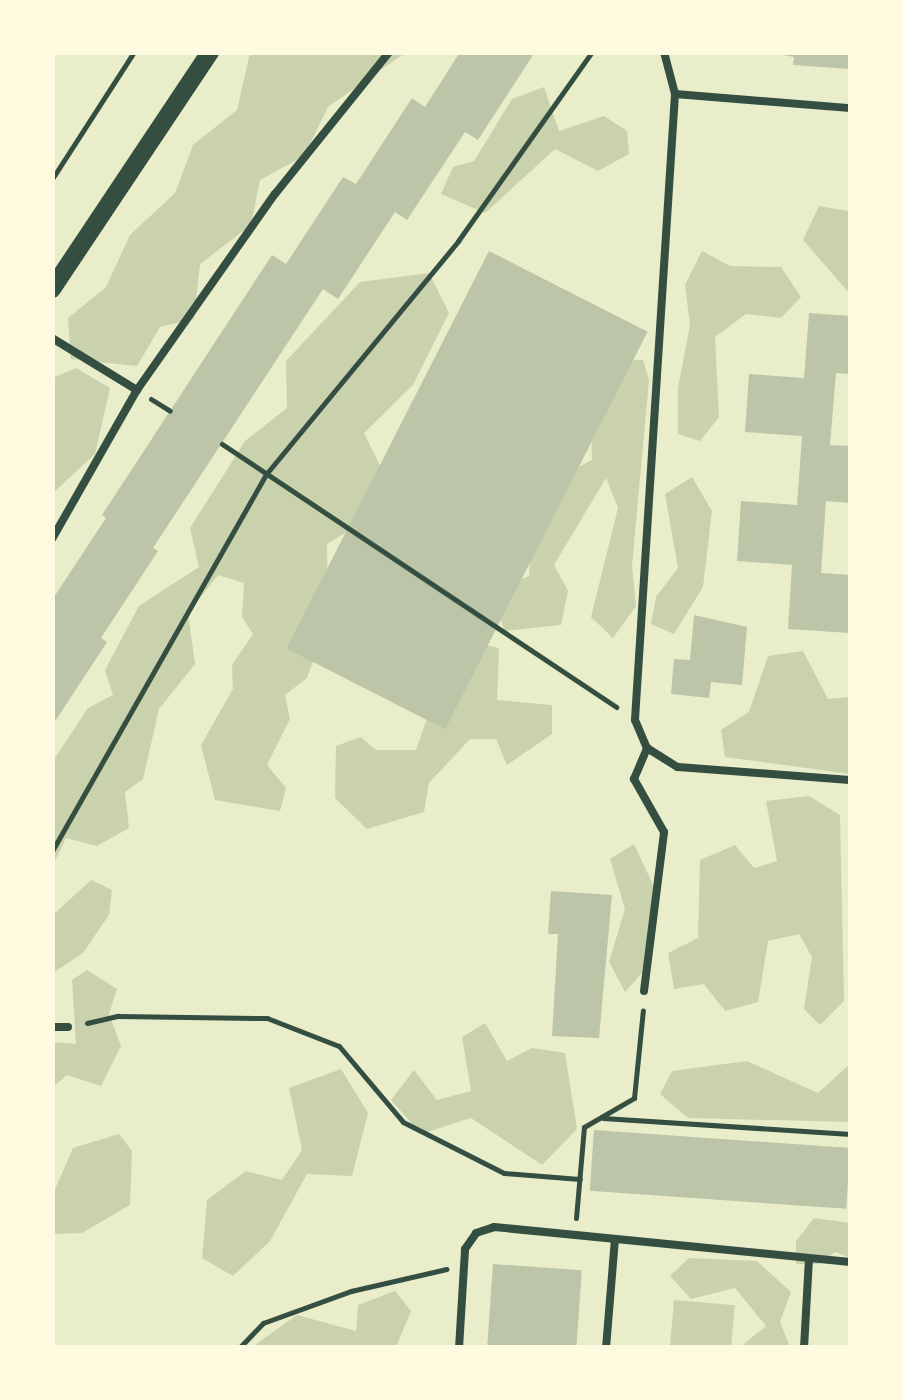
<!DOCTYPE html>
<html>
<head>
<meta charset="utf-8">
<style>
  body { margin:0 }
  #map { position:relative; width:903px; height:1400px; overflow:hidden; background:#e9edc9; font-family:Ubuntu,sans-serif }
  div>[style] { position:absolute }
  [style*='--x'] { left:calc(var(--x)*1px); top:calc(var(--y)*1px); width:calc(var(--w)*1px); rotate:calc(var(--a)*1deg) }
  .green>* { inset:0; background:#cad2ad; transform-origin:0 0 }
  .building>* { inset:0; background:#bcc5a7; transform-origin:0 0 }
  .path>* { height:5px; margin:-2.5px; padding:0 2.5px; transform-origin:2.5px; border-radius:2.5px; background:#344e41 }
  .service>* { height:8px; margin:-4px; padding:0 4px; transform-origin:4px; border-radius:4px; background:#344e41 }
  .tertiary>* { height:18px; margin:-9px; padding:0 9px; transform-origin:9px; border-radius:9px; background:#344e41 }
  span { translate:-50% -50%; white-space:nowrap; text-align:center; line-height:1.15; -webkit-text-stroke:9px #fefae0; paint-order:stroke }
  .frame { position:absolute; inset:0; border:55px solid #fefae0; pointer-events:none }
</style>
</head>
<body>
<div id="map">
  <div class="green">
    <div style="clip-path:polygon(250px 53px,405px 53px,328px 107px,304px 156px,260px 180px,251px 225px,200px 264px,194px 319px,160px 327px,137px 366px,71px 359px,68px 318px,106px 287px,130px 235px,175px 193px,193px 145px,237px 110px)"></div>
    <div style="clip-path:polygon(544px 87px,559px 131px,604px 116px,627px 131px,629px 154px,598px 171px,555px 149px,485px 213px,441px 194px,453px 167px,474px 161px,512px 99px)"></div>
    <div style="clip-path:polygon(850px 182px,850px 294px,803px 240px,819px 206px,848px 211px)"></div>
    <div style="clip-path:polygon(702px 251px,730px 266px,781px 267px,801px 297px,781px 318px,746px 314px,715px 337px,719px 417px,700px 441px,678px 434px,678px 388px,690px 325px,685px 285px)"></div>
    <div style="clip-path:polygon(429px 273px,449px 313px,413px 385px,364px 433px,391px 488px,385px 508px,327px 544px,328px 621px,307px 678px,285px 695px,290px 719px,267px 765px,286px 788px,280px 811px,215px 800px,201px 745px,233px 689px,232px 665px,253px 634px,242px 617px,244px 583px,218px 575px,188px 613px,195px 664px,159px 709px,143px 779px,125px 792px,129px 828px,97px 846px,66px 838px,53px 865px,53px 761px,88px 708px,113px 695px,105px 670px,139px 606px,199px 567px,190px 528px,245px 441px,287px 408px,286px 361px,360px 282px)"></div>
    <div style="clip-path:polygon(643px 360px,649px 380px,632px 566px,636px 606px,613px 638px,591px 617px,618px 508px,606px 478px,554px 565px,568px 591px,561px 625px,504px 631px,495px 591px,529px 576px,532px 525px,547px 483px,592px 460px,591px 420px,618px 361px)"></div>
    <div style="clip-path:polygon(76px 368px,110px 388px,95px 454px,53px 493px,53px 378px)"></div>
    <div style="clip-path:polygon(692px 477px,712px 511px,703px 587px,674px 634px,651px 624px,656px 597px,678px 568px,665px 494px)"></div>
    <div style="clip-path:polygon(478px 643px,499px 648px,497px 700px,552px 705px,552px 734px,507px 765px,496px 739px,470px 739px,429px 783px,424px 812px,367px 829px,335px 798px,336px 746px,361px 737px,376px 750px,416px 750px,430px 710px)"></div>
    <div style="clip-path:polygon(803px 651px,828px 699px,850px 697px,850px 774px,725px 757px,721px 730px,749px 712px,768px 656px)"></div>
    <div style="clip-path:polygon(809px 796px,840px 815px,844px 1001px,820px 1025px,804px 1009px,812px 957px,799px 934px,768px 941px,758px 1002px,725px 1011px,704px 984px,674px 989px,668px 953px,698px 938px,700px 860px,735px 845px,754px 868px,777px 861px,766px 801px)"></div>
    <div style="clip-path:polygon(634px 844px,653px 885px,649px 965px,625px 992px,609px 962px,625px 909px,610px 859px)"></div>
    <div style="clip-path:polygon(91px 880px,112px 890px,109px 915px,83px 953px,53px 973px,53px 915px)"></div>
    <div style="clip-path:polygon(87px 970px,117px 989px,109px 1014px,121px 1046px,101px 1086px,67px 1075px,53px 1087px,53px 1042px,76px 1044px,72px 980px)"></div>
    <div style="clip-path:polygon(485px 1023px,507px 1061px,532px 1048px,565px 1053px,577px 1129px,542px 1165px,471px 1118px,421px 1134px,391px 1100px,414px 1070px,437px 1100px,471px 1091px,462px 1037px)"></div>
    <div style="clip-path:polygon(747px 1061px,818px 1093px,850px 1064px,850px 1122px,688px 1118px,660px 1094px,672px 1071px)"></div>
    <div style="clip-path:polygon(341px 1069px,368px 1113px,352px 1176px,307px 1174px,270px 1241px,233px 1276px,202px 1258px,207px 1200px,246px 1171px,282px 1180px,302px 1150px,289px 1088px)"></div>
    <div style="clip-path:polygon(119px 1134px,132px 1151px,130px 1205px,82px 1233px,53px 1234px,53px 1194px,73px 1148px)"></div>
    <div style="clip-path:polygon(814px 1218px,850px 1223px,850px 1258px,835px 1252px,819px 1264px,796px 1264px,796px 1241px)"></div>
    <div style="clip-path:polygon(689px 1258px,757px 1261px,791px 1292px,780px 1322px,790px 1347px,740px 1347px,766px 1326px,735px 1288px,691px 1299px,670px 1276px)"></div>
    <div style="clip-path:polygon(395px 1291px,411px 1311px,396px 1347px,252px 1347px,297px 1315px,356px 1331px,358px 1305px)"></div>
    <div style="left:674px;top:1300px;width:61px;height:47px;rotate:5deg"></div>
  </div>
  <div class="building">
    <div style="clip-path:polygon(460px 52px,535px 52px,478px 140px,465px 132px,407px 220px,395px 212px,338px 299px,323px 289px,153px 548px,158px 551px,101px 638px,107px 642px,52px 726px,52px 600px,106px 518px,102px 515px,272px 255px,286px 264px,343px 177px,356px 184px,412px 98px,425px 107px)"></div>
    <div style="clip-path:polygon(766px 52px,850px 52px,850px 69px,793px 65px,794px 57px)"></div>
    <div style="left:489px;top:251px;width:178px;height:446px;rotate:27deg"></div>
    <div style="clip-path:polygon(809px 313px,850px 316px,850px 374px,836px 373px,830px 445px,850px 446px,850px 503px,826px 501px,821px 573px,850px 575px,850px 633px,788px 629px,792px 565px,737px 561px,741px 501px,797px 505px,802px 436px,745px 432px,749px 374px,804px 378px)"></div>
    <div style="clip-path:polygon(694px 615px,747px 627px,742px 685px,711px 682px,709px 698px,671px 694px,674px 659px,690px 660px)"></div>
    <div style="clip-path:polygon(551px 891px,612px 895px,599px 1038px,552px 1036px,558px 934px,548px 934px)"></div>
    <div style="left:594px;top:1130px;width:257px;height:61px;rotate:4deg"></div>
    <div style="left:493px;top:1264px;width:89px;height:81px;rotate:4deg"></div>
  </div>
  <div class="path">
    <div style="--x:52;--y:179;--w:151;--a:-57.2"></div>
    <div style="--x:151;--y:399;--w:22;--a:32"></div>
    <div style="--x:222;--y:444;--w:474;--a:33.7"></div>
    <div style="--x:52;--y:851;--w:435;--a:-60.4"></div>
    <div style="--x:267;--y:473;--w:301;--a:-50.5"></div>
    <div style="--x:458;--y:241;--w:232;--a:-54.7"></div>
    <div style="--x:87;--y:1023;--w:32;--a:-13"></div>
    <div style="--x:118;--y:1016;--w:149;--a:0.8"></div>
    <div style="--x:267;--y:1018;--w:77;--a:21.3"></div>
    <div style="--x:339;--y:1046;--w:99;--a:49.9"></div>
    <div style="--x:403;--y:1122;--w:113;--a:26.8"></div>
    <div style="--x:504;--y:1173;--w:76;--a:4.5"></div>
    <div style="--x:603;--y:1118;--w:248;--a:3.7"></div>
    <div style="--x:576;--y:1218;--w:91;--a:-85"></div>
    <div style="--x:584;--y:1127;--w:58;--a:-30.1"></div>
    <div style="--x:634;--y:1098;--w:88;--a:-84.2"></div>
    <div style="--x:239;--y:1348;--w:35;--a:-46"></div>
    <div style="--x:263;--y:1323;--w:94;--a:-20"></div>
    <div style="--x:351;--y:1291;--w:98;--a:-13"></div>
  </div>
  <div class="service">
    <div style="--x:664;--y:52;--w:43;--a:75.3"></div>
    <div style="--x:675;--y:94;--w:627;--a:93.66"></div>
    <div style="--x:635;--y:720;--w:30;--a:67"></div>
    <div style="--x:647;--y:748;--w:36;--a:32"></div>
    <div style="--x:678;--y:767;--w:172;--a:4.3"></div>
    <div style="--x:675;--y:94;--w:176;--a:4.6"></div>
    <div style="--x:52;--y:338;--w:100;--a:31.5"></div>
    <div style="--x:52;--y:539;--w:172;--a:-60.3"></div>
    <div style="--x:137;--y:390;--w:240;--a:-54.9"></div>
    <div style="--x:275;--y:194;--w:182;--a:-51.2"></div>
    <div style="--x:644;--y:991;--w:160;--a:-82.8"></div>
    <div style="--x:664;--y:832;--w:61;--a:-119.5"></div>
    <div style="--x:634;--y:779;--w:34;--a:-67"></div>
    <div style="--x:52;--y:1027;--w:16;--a:0"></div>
    <div style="--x:459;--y:1348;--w:99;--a:-86.5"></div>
    <div style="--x:465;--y:1249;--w:19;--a:-55"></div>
    <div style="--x:476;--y:1233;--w:19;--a:-18"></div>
    <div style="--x:494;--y:1227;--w:358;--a:5.6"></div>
    <div style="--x:606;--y:1348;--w:109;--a:-85.3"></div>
    <div style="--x:804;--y:1348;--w:89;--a:-86.8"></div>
  </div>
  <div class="tertiary">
    <div style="--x:52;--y:289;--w:285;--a:-56.3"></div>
  </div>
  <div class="frame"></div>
</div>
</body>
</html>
